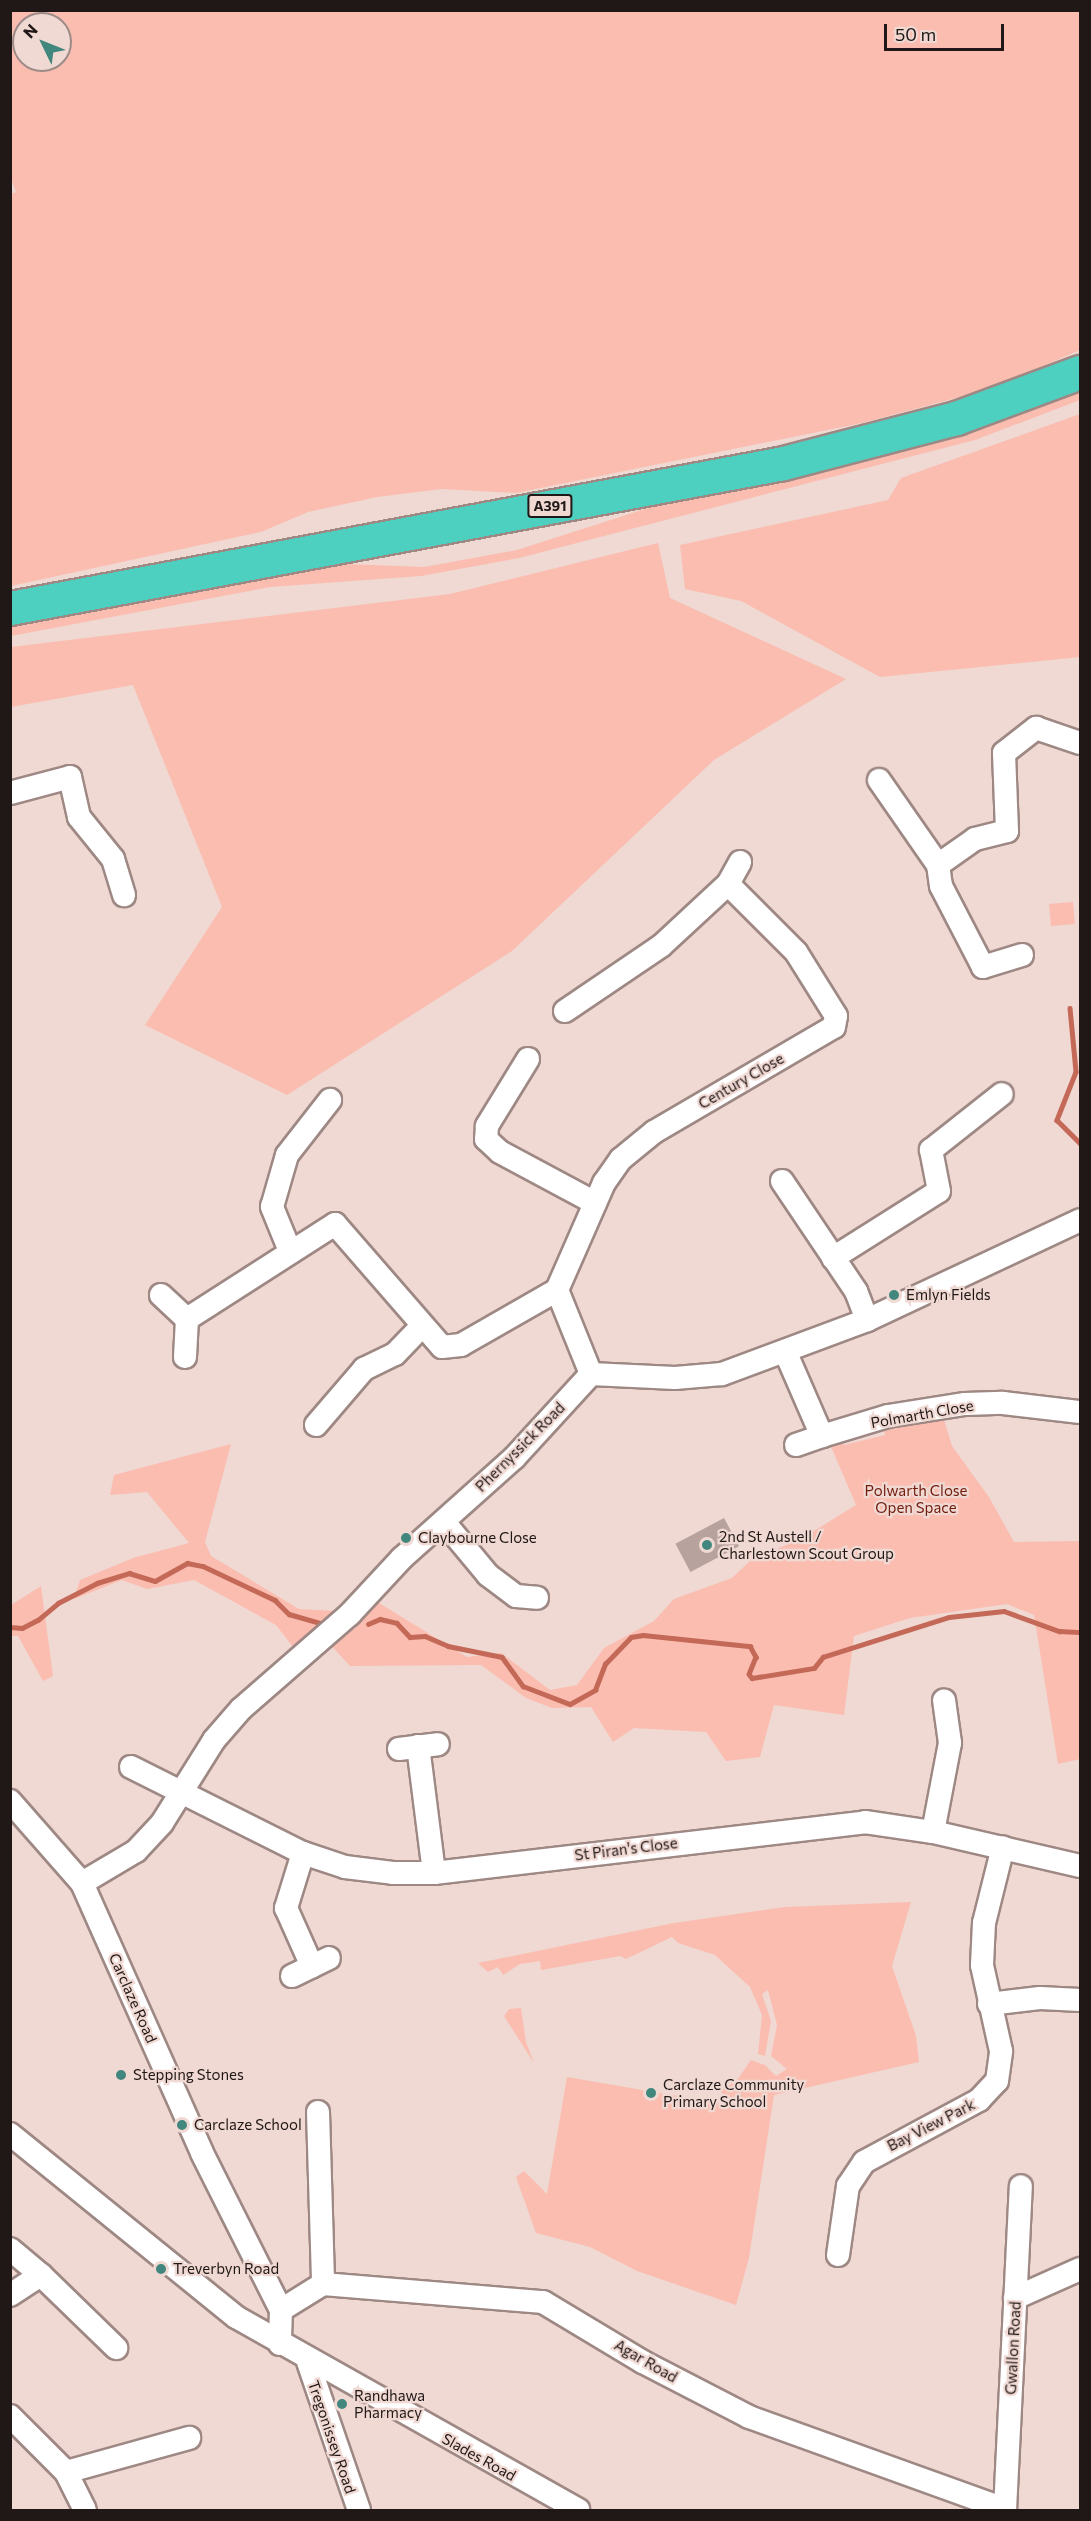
<!DOCTYPE html>
<html>
<head>
<meta charset="utf-8">
<style>
  body { margin:0 }
  #map { position:relative; width:1091px; height:2521px; overflow:hidden; background:#f0d8d3; font-family:Commissioner,sans-serif }
  div>[style] { position:absolute }
  [style*='--x'] { left:calc(var(--x)*1px); top:calc(var(--y)*1px); width:calc(var(--w)*1px); rotate:calc(var(--a)*1deg) }
  .green>* { inset:0; background:#fabdb0; transform-origin:0 0 }
  .stream>* { height:4.5px; margin:-2.25px; padding:0 2.25px; transform-origin:2.25px; border-radius:2.25px; background:#c46957 }
  .building>* { inset:0; background:#b8a29d; transform-origin:0 0 }
  .roads { filter:drop-shadow(2px 0 #9e8884) drop-shadow(-2px 0 #9e8884) drop-shadow(0 2px #9e8884) drop-shadow(0 -2px #9e8884) }
  .minor>* { height:22px; margin:-11px; padding:0 11px; transform-origin:11px; border-radius:11px; background:#fff }
  .highway>* { height:33px; margin:-16.5px; padding:0 16.5px; transform-origin:16.5px; border-radius:16.5px; background:#4ed0c1 }
  .dots>* { width:16px; height:16px; translate:-50% -50%; box-sizing:border-box; border:3px solid #f0d8d3; border-radius:50% }
  span { translate:-50% -50%; white-space:nowrap; text-align:center; line-height:1.15; -webkit-text-stroke:4.5px #f0d8d3; paint-order:stroke }
  .shield-label span { padding:2px 4px; background:#f0d8d3; border:2px solid; border-radius:4px; -webkit-text-stroke-width:0 }
  .shield-label { font-size:14px; color:#201816; font-weight:700 }
  .street-label { font-size:15px; color:#201816 }
  .poi-label { font-size:15px; color:#201816 }
  .left { translate:0 -50%; text-align:left }
  .park-label { font-size:15px; color:#711d0e }
  .frame { position:absolute; inset:0; border:12px solid #201816; pointer-events:none }
  .north { position:absolute; left:12px; top:12px; width:60px; height:60px; box-sizing:border-box; background:#f0d8d3; border:2px solid #9d8b87; border-radius:50%; rotate:313deg; font-size:16px; font-weight:700; line-height:24px; text-align:center; color:#201816 }
  .north::after { content:''; display:block; margin:auto; width:21px; height:27px; background:#41877e; clip-path:polygon(50% 0,100% 100%,50% 72%,0 100%) }
  .scale { position:absolute; left:884px; top:24px; width:120px; height:27px; box-sizing:border-box; border:3px solid #201816; border-top:0; padding-left:8px; font-size:18px; line-height:21px; white-space:nowrap; color:#201816; -webkit-text-stroke:4px #f0d8d3; paint-order:stroke }
</style>
</head>
<body>
<div id="map">
  <div class="green">
    <div style="clip-path:polygon(evenodd,11px 11px,1080px 11px,1080px 350px,990px 389px,862px 423px,516px 493px,442px 489px,377px 497px,308px 512px,261px 532px,11px 586px,10px 194px,16px 192px,10px 176px,11px 11px,24px 24px,60px 24px,60px 60px,24px 60px,24px 24px)"></div>
    <div style="clip-path:polygon(1080px 389px,1080px 400px,975px 440px,519px 558px,421px 576px,270px 587px,11px 636px,10px 623px,321px 563px,424px 567px,517px 550px,676px 499px,851px 465px,945px 439px)"></div>
    <div style="clip-path:polygon(1080px 414px,1080px 657px,880px 677px,741px 601px,685px 589px,680px 545px,888px 500px,901px 478px)"></div>
    <div style="clip-path:polygon(658px 543px,670px 598px,846px 679px,714px 760px,512px 951px,287px 1095px,145px 1025px,222px 907px,133px 685px,11px 707px,11px 647px,450px 594px)"></div>
    <div style="left:1073px;top:902px;width:22px;height:24px;rotate:85deg"></div>
    <div style="clip-path:polygon(942px 1413px,952px 1446px,989px 1497px,1014px 1542px,1080px 1541px,1080px 1759px,1058px 1764px,1034px 1615px,1007px 1604px,910px 1618px,854px 1636px,844px 1715px,774px 1705px,760px 1757px,726px 1761px,706px 1732px,634px 1728px,613px 1742px,591px 1707px,552px 1708px,526px 1698px,481px 1665px,350px 1666px,327px 1641px,374px 1600px,467px 1657px,501px 1653px,550px 1690px,577px 1685px,604px 1648px,654px 1621px,674px 1599px,732px 1578px,752px 1559px,801px 1539px,856px 1505px,829px 1442px,841px 1438px,844px 1445px,885px 1435px,883px 1424px)"></div>
    <div style="clip-path:polygon(231px 1444px,205px 1542px,211px 1556px,299px 1609px,335px 1611px,293px 1647px,276px 1625px,194px 1580px,147px 1589px,122px 1580px,74px 1599px,80px 1580px,133px 1558px,189px 1543px,147px 1492px,110px 1495px,114px 1475px)"></div>
    <div style="clip-path:polygon(41px 1586px,53px 1676px,43px 1681px,18px 1636px,10px 1636px,11px 1605px)"></div>
    <div style="clip-path:polygon(911px 1902px,892px 1966px,916px 2036px,919px 2062px,774px 2095px,749px 2258px,736px 2305px,637px 2271px,590px 2247px,536px 2233px,516px 2177px,524px 2171px,547px 2194px,567px 2077px,735px 2106px,738px 2101px,725px 2099px,721px 2091px,737px 2080px,751px 2060px,765px 2065px,776px 2076px,787px 2069px,771px 2056px,777px 2025px,768px 1990px,762px 1994px,771px 2021px,765px 2056px,758px 2054px,762px 2015px,750px 1987px,715px 1955px,678px 1943px,672px 1937px,626px 1959px,620px 1956px,541px 1970px,540px 1961px,520px 1964px,503px 1975px,498px 1967px,488px 1972px,478px 1963px,674px 1923px,785px 1907px)"></div>
    <div style="clip-path:polygon(521px 2008px,526px 2042px,534px 2063px,504px 2016px,509px 2009px)"></div>
  </div>
  <div class="stream">
    <div style="--x:1070;--y:1008;--w:64;--a:84.6"></div>
    <div style="--x:1076;--y:1072;--w:52;--a:111.6"></div>
    <div style="--x:1057;--y:1120;--w:33;--a:45"></div>
    <div style="--x:368;--y:1624;--w:13;--a:-23"></div>
    <div style="--x:380;--y:1619;--w:17;--a:13"></div>
    <div style="--x:397;--y:1623;--w:19;--a:47"></div>
    <div style="--x:410;--y:1637;--w:15;--a:-4"></div>
    <div style="--x:425;--y:1636;--w:25;--a:23"></div>
    <div style="--x:448;--y:1646;--w:55;--a:11.5"></div>
    <div style="--x:502;--y:1657;--w:36;--a:54"></div>
    <div style="--x:523;--y:1686;--w:50;--a:21"></div>
    <div style="--x:570;--y:1704;--w:29;--a:-29"></div>
    <div style="--x:595;--y:1690;--w:28;--a:-69"></div>
    <div style="--x:605;--y:1664;--w:37;--a:-46"></div>
    <div style="--x:631;--y:1637;--w:12;--a:-9"></div>
    <div style="--x:643;--y:1635;--w:108;--a:5.9"></div>
    <div style="--x:750;--y:1646;--w:13;--a:61"></div>
    <div style="--x:756;--y:1657;--w:18;--a:112"></div>
    <div style="--x:749;--y:1674;--w:5;--a:53"></div>
    <div style="--x:752;--y:1678;--w:63;--a:-9.2"></div>
    <div style="--x:814;--y:1668;--w:14;--a:-51"></div>
    <div style="--x:823;--y:1657;--w:132;--a:-17.6"></div>
    <div style="--x:949;--y:1617;--w:55;--a:-6.2"></div>
    <div style="--x:1004;--y:1611;--w:59;--a:20"></div>
    <div style="--x:1059;--y:1631;--w:21;--a:3"></div>
    <div style="--x:10;--y:1627;--w:12;--a:5"></div>
    <div style="--x:22;--y:1628;--w:18;--a:-27"></div>
    <div style="--x:38;--y:1620;--w:26;--a:-40"></div>
    <div style="--x:58;--y:1603;--w:44;--a:-27.1"></div>
    <div style="--x:97;--y:1583;--w:34;--a:-17"></div>
    <div style="--x:129;--y:1573;--w:27;--a:17"></div>
    <div style="--x:155;--y:1581;--w:37;--a:-29"></div>
    <div style="--x:187;--y:1563;--w:16;--a:11"></div>
    <div style="--x:203;--y:1566;--w:80;--a:25.3"></div>
    <div style="--x:275;--y:1600;--w:20;--a:45"></div>
    <div style="--x:289;--y:1614;--w:36;--a:16"></div>
  </div>
  <div class="building">
    <div style="left:724px;top:1518px;width:32px;height:55px;rotate:62deg"></div>
  </div>
  <div class="roads">
    <div class="minor">
      <div style="--x:879;--y:780;--w:103;--a:55.2"></div>
      <div style="--x:10;--y:793;--w:62;--a:-14.9"></div>
      <div style="--x:70;--y:777;--w:41;--a:77.3"></div>
      <div style="--x:79;--y:817;--w:54;--a:51"></div>
      <div style="--x:113;--y:859;--w:38;--a:73"></div>
      <div style="--x:1022;--y:955;--w:41;--a:162.9"></div>
      <div style="--x:983;--y:967;--w:91;--a:-117.4"></div>
      <div style="--x:941;--y:886;--w:21;--a:-98"></div>
      <div style="--x:938;--y:865;--w:45;--a:-35.1"></div>
      <div style="--x:975;--y:839;--w:33;--a:-14"></div>
      <div style="--x:1007;--y:831;--w:78;--a:-92.2"></div>
      <div style="--x:1004;--y:753;--w:41;--a:-38"></div>
      <div style="--x:1036;--y:728;--w:46;--a:18.8"></div>
      <div style="--x:565;--y:1011;--w:116;--a:-34.1"></div>
      <div style="--x:661;--y:946;--w:91;--a:-42.8"></div>
      <div style="--x:728;--y:884;--w:25;--a:-61"></div>
      <div style="--x:528;--y:1059;--w:79;--a:121.5"></div>
      <div style="--x:487;--y:1126;--w:13;--a:94"></div>
      <div style="--x:486;--y:1139;--w:19;--a:43"></div>
      <div style="--x:500;--y:1152;--w:108;--a:28.2"></div>
      <div style="--x:782;--y:1181;--w:133;--a:56.1"></div>
      <div style="--x:856;--y:1291;--w:31;--a:69"></div>
      <div style="--x:290;--y:1251;--w:48;--a:-112.2"></div>
      <div style="--x:272;--y:1207;--w:54;--a:-73.9"></div>
      <div style="--x:287;--y:1155;--w:70;--a:-52"></div>
      <div style="--x:833;--y:1258;--w:125;--a:-32.3"></div>
      <div style="--x:939;--y:1191;--w:42;--a:-101"></div>
      <div style="--x:931;--y:1150;--w:90;--a:-38.3"></div>
      <div style="--x:161;--y:1295;--w:35;--a:43"></div>
      <div style="--x:785;--y:1351;--w:93;--a:66.5"></div>
      <div style="--x:822;--y:1436;--w:69;--a:-16.9"></div>
      <div style="--x:888;--y:1416;--w:78;--a:-8.9"></div>
      <div style="--x:965;--y:1404;--w:38;--a:-2"></div>
      <div style="--x:1003;--y:1403;--w:78;--a:6.7"></div>
      <div style="--x:185;--y:1357;--w:38;--a:-87"></div>
      <div style="--x:187;--y:1319;--w:176;--a:-32.7"></div>
      <div style="--x:335;--y:1224;--w:163;--a:49"></div>
      <div style="--x:442;--y:1347;--w:19;--a:-6"></div>
      <div style="--x:461;--y:1345;--w:111;--a:-29.8"></div>
      <div style="--x:591;--y:1374;--w:91;--a:-112"></div>
      <div style="--x:557;--y:1290;--w:117;--a:-66.3"></div>
      <div style="--x:604;--y:1183;--w:29;--a:-55"></div>
      <div style="--x:621;--y:1159;--w:43;--a:-39.3"></div>
      <div style="--x:654;--y:1132;--w:208;--a:-30.3"></div>
      <div style="--x:834;--y:1027;--w:11;--a:-80"></div>
      <div style="--x:836;--y:1016;--w:75;--a:-122"></div>
      <div style="--x:796;--y:952;--w:96;--a:-135"></div>
      <div style="--x:316;--y:1425;--w:74;--a:-49.4"></div>
      <div style="--x:364;--y:1369;--w:34;--a:-26"></div>
      <div style="--x:395;--y:1354;--w:39;--a:-46"></div>
      <div style="--x:796;--y:1445;--w:28;--a:-19"></div>
      <div style="--x:444;--y:1522;--w:69;--a:50.3"></div>
      <div style="--x:488;--y:1575;--w:35;--a:37"></div>
      <div style="--x:516;--y:1596;--w:21;--a:5"></div>
      <div style="--x:418;--y:1746;--w:128;--a:82.8"></div>
      <div style="--x:399;--y:1749;--w:39;--a:-7"></div>
      <div style="--x:131;--y:1767;--w:192;--a:26.6"></div>
      <div style="--x:303;--y:1853;--w:44;--a:18.4"></div>
      <div style="--x:345;--y:1867;--w:48;--a:7.1"></div>
      <div style="--x:393;--y:1873;--w:41;--a:0"></div>
      <div style="--x:434;--y:1873;--w:434;--a:-6.7"></div>
      <div style="--x:865;--y:1822;--w:69;--a:8.4"></div>
      <div style="--x:933;--y:1832;--w:151;--a:13"></div>
      <div style="--x:10;--y:1801;--w:109;--a:48.7"></div>
      <div style="--x:82;--y:1883;--w:295;--a:66"></div>
      <div style="--x:202;--y:2153;--w:176;--a:63.3"></div>
      <div style="--x:281;--y:2310;--w:34;--a:92"></div>
      <div style="--x:933;--y:1832;--w:91;--a:-79.2"></div>
      <div style="--x:950;--y:1743;--w:43;--a:-97.9"></div>
      <div style="--x:303;--y:1853;--w:58;--a:107.2"></div>
      <div style="--x:286;--y:1908;--w:64;--a:65.9"></div>
      <div style="--x:82;--y:1883;--w:63;--a:-30.7"></div>
      <div style="--x:136;--y:1851;--w:38;--a:-47"></div>
      <div style="--x:162;--y:1823;--w:98;--a:-57.9"></div>
      <div style="--x:214;--y:1740;--w:41;--a:-48.9"></div>
      <div style="--x:241;--y:1709;--w:145;--a:-41.1"></div>
      <div style="--x:350;--y:1614;--w:76;--a:-47.1"></div>
      <div style="--x:402;--y:1558;--w:150;--a:-41.8"></div>
      <div style="--x:514;--y:1458;--w:114;--a:-47.5"></div>
      <div style="--x:591;--y:1374;--w:84;--a:2.7"></div>
      <div style="--x:675;--y:1378;--w:47;--a:-4.9"></div>
      <div style="--x:722;--y:1374;--w:155;--a:-20.4"></div>
      <div style="--x:867;--y:1320;--w:235;--a:-25.1"></div>
      <div style="--x:292;--y:1976;--w:41;--a:-25.9"></div>
      <div style="--x:989;--y:2004;--w:51;--a:-6.7"></div>
      <div style="--x:1040;--y:1998;--w:40;--a:2.9"></div>
      <div style="--x:318;--y:2112;--w:172;--a:88.3"></div>
      <div style="--x:10;--y:2134;--w:291;--a:39"></div>
      <div style="--x:236;--y:2317;--w:393;--a:29.4"></div>
      <div style="--x:10;--y:2249;--w:40;--a:40"></div>
      <div style="--x:838;--y:2255;--w:70;--a:-81.8"></div>
      <div style="--x:848;--y:2186;--w:29;--a:-56"></div>
      <div style="--x:864;--y:2162;--w:131;--a:-28.3"></div>
      <div style="--x:979;--y:2100;--w:26;--a:-47"></div>
      <div style="--x:997;--y:2081;--w:30;--a:-82"></div>
      <div style="--x:1001;--y:2051;--w:88;--a:-102.5"></div>
      <div style="--x:982;--y:1965;--w:42;--a:-87.3"></div>
      <div style="--x:984;--y:1923;--w:78;--a:-76"></div>
      <div style="--x:10;--y:2295;--w:37;--a:-33"></div>
      <div style="--x:41;--y:2275;--w:105;--a:44.2"></div>
      <div style="--x:1015;--y:2298;--w:71;--a:-24"></div>
      <div style="--x:281;--y:2310;--w:49;--a:-31.8"></div>
      <div style="--x:323;--y:2284;--w:221;--a:4.7"></div>
      <div style="--x:543;--y:2302;--w:117;--a:31"></div>
      <div style="--x:643;--y:2362;--w:119;--a:27.4"></div>
      <div style="--x:749;--y:2417;--w:272;--a:19.8"></div>
      <div style="--x:308;--y:2362;--w:157;--a:71"></div>
      <div style="--x:10;--y:2416;--w:79;--a:45"></div>
      <div style="--x:66;--y:2472;--w:42;--a:63.4"></div>
      <div style="--x:66;--y:2472;--w:128;--a:-15.5"></div>
      <div style="--x:1005;--y:2510;--w:324;--a:-87.2"></div>
    </div>
    <div class="highway">
      <div style="--x:10;--y:608;--w:786;--a:-10.62"></div>
      <div style="--x:783;--y:463;--w:179;--a:-14.6"></div>
      <div style="--x:956;--y:418;--w:132;--a:-20.4"></div>
    </div>
  </div>
  <div class="dots">
    <div style="left:894px;top:1295px;background:#41877e"></div>
    <div style="left:406px;top:1538px;background:#41877e"></div>
    <div style="left:707px;top:1545px;background:#41877e"></div>
    <div style="left:121px;top:2075px;background:#41877e"></div>
    <div style="left:651px;top:2093px;background:#41877e"></div>
    <div style="left:182px;top:2125px;background:#41877e"></div>
    <div style="left:161px;top:2269px;background:#41877e"></div>
    <div style="left:342px;top:2404px;background:#41877e"></div>
  </div>
  <div class="shield-label">
    <span style="left:550px;top:506px">A391</span>
  </div>
  <div class="street-label">
    <span style="left:741px;top:1081px;rotate:-30deg">Century Close</span>
    <span style="left:922px;top:1414px;rotate:-10deg">Polmarth Close</span>
    <span style="left:520px;top:1447px;rotate:-45deg">Phernyssick Road</span>
    <span style="left:626px;top:1849px;rotate:-7deg">St Piran's Close</span>
    <span style="left:133px;top:1998px;rotate:66deg">Carclaze Road</span>
    <span style="left:931px;top:2125px;rotate:-27deg">Bay View Park</span>
    <span style="left:1013px;top:2348px;rotate:-87deg">Gwallon Road</span>
    <span style="left:646px;top:2361px;rotate:30deg">Agar Road</span>
    <span style="left:332px;top:2437px;rotate:71deg">Tregonissey Road</span>
    <span style="left:479px;top:2457px;rotate:29deg">Slades Road</span>
  </div>
  <div class="poi-label">
    <span class="left" style="left:906px;top:1295px">Emlyn Fields</span>
    <span class="left" style="left:719px;top:1545px">2nd St Austell /<br>Charlestown Scout Group</span>
    <span class="left" style="left:418px;top:1538px">Claybourne Close</span>
    <span class="left" style="left:133px;top:2075px">Stepping Stones</span>
    <span class="left" style="left:663px;top:2093px">Carclaze Community<br>Primary School</span>
    <span class="left" style="left:194px;top:2125px">Carclaze School</span>
    <span class="left" style="left:173px;top:2269px">Treverbyn Road</span>
    <span class="left" style="left:354px;top:2404px">Randhawa<br>Pharmacy</span>
  </div>
  <div class="park-label">
    <span style="left:916px;top:1499px">Polwarth Close<br>Open Space</span>
  </div>
  <div class="frame"></div>
  <div class="north">N</div>
  <div class="scale">50 m</div>
</div>
</body>
</html>
